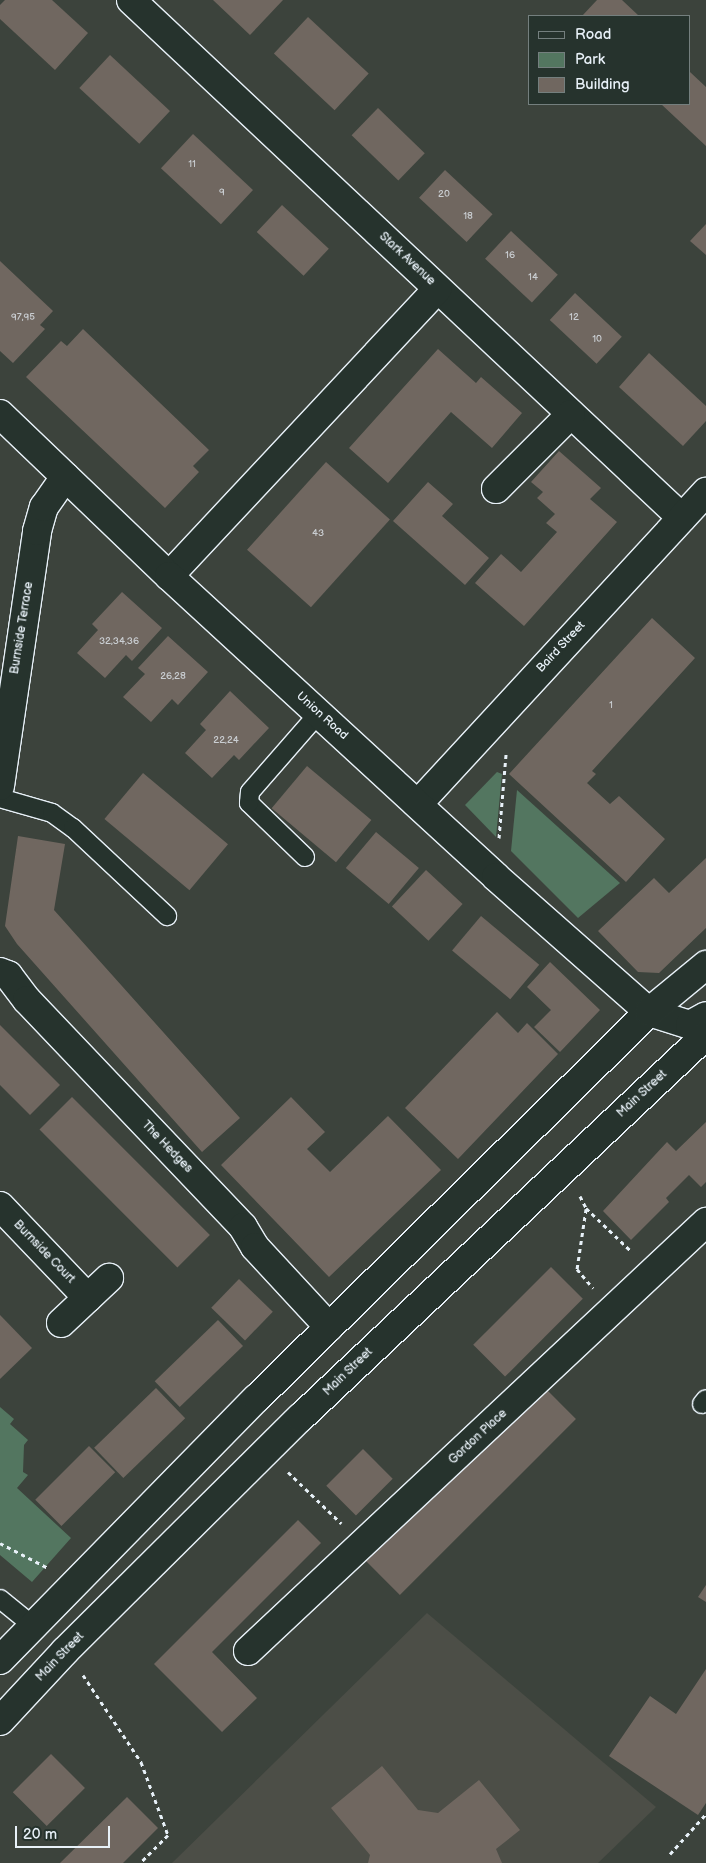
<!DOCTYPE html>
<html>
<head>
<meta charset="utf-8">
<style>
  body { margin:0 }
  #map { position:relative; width:706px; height:1863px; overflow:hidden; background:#3c433c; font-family:"Balsamiq Sans",sans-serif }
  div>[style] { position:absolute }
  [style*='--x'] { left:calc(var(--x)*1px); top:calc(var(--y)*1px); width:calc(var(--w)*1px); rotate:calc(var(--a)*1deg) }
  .built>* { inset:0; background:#4c4e47 }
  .green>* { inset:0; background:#537660 }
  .building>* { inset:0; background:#706760; transform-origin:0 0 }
  .path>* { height:3px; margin-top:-1.5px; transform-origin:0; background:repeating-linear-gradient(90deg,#e8f1f8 0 4px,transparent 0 8px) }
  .roads { filter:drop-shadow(1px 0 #e8f1f8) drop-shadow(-1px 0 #e8f1f8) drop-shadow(0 1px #e8f1f8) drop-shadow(0 -1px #e8f1f8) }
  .lane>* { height:18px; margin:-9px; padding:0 9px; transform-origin:9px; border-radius:9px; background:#26332d }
  .street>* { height:28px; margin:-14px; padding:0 14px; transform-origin:14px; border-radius:14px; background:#26332d }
  .secondary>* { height:28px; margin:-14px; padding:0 14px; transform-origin:14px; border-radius:14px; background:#26332d }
  .primary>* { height:28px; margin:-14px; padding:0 14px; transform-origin:14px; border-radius:14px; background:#26332d }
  span { translate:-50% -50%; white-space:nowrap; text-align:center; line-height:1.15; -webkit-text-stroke:5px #26332d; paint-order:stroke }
  .number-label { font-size:10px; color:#caced2 }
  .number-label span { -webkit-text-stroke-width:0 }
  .street-label { font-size:12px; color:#e8f1f8 }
  .legend { position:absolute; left:528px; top:15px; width:162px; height:90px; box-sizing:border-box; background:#26332d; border:1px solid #747f7e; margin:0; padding:6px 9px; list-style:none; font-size:15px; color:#e8f1f8 }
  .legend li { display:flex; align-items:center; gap:10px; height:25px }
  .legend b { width:25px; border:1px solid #747f7e }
  .scale { position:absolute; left:15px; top:1826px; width:95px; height:22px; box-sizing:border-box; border:2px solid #e8f1f8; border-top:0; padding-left:6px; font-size:15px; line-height:18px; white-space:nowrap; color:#e8f1f8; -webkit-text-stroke:4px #26332d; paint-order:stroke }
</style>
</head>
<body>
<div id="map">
  <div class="built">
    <div style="clip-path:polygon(427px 1613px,656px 1807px,598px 1863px,172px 1863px)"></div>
  </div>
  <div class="green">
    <div style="clip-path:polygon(497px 772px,502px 774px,496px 837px,465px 805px)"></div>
    <div style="clip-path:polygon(517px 790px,620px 883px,578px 918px,511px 851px)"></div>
    <div style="clip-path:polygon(0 1407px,14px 1419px,10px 1424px,28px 1440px,24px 1445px,23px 1472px,28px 1475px,17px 1488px,71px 1538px,32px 1582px,0 1555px)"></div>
  </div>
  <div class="building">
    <div style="clip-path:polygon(5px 0,52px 0,88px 33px,55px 70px,0 19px,0 5px)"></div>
    <div style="clip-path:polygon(213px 0,283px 0,250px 35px)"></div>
    <div style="clip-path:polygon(597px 0,622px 0,639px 16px,582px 16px)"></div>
    <div style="left:308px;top:17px;width:83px;height:50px;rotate:43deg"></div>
    <div style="left:110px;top:55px;width:82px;height:45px;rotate:43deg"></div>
    <div style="clip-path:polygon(690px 72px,706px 87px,706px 146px,661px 104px,690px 104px)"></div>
    <div style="left:378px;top:108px;width:65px;height:38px;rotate:44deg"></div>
    <div style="left:193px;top:134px;width:82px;height:47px;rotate:43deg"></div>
    <div style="left:445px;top:170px;width:65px;height:38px;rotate:43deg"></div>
    <div style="left:282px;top:205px;width:64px;height:37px;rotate:43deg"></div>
    <div style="clip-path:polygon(706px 224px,706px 255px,690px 241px)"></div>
    <div style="left:511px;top:231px;width:64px;height:38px;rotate:43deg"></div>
    <div style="clip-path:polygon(0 261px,53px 311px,40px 325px,45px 329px,13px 363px,0 351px)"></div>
    <div style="left:575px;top:293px;width:64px;height:37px;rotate:43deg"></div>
    <div style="clip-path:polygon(83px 329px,209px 450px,193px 466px,199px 472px,165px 508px,26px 377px,61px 341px,67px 346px)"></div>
    <div style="clip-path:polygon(438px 349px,476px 383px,481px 377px,522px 413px,492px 448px,451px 412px,388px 483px,349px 448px)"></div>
    <div style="clip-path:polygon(649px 353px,706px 406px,706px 421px,683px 446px,619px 387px)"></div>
    <div style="clip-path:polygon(559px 451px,601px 488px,590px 499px,617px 522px,524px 626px,475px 583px,501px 554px,521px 572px,557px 532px,546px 523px,555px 514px,537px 498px,543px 492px,531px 482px)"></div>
    <div style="left:326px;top:462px;width:86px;height:118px;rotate:42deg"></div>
    <div style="clip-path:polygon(428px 482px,453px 504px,442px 516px,489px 558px,465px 585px,393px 521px)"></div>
    <div style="clip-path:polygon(122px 592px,162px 628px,132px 661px,126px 655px,105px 678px,77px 653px,98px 630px,92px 624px)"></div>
    <div style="clip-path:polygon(652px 618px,695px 658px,592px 771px,596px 774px,587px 783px,610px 804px,619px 796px,665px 839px,626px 882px,509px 774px)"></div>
    <div style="clip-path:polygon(168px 636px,208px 672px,178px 705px,172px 699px,151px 722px,123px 697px,145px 674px,138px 668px)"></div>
    <div style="clip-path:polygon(230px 691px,269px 728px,239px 760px,234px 755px,212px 778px,185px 753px,206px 730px,200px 724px)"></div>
    <div style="left:307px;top:766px;width:84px;height:55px;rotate:40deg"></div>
    <div style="left:143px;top:773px;width:111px;height:60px;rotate:40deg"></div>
    <div style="left:376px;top:832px;width:56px;height:47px;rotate:40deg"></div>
    <div style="clip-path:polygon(18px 836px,65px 844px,54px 910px,240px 1118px,202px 1152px,17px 944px,5px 926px)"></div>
    <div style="clip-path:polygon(706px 858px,706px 928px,659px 973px,638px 972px,598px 931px,654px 878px,669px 893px)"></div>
    <div style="left:426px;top:870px;width:50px;height:50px;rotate:43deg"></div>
    <div style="left:481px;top:916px;width:76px;height:45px;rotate:40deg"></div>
    <div style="clip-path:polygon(550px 962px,600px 1010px,560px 1052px,534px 1027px,551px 1010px,527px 987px)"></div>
    <div style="clip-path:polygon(497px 1012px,518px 1033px,527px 1023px,558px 1054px,458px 1159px,405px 1108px)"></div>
    <div style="clip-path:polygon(0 1025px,60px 1085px,30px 1115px,0 1085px)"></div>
    <div style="left:72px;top:1097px;width:195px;height:46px;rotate:45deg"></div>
    <div style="clip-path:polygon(291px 1097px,325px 1132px,307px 1149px,330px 1172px,388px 1116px,441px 1170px,329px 1277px,221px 1165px)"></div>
    <div style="clip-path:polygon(706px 1122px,706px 1182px,701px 1187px,689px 1175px,666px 1198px,669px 1202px,631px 1240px,603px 1211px,667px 1142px,676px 1151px)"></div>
    <div style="left:551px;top:1267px;width:45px;height:110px;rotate:45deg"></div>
    <div style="left:239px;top:1279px;width:47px;height:40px;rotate:44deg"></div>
    <div style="clip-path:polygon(0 1315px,32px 1348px,0 1379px)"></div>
    <div style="left:218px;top:1320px;width:36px;height:88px;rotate:46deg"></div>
    <div style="left:542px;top:1385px;width:48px;height:249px;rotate:45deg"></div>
    <div style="left:156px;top:1388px;width:42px;height:86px;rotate:46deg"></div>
    <div style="left:89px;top:1446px;width:37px;height:76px;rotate:45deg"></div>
    <div style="left:363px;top:1449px;width:42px;height:52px;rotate:45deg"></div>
    <div style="clip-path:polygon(298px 1520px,321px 1543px,212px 1652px,257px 1698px,222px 1732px,154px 1664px)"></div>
    <div style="clip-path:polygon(706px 1585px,706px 1602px,698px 1597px)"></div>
    <div style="clip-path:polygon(706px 1669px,706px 1803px,698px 1815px,609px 1756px,650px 1696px,676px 1714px)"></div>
    <div style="left:51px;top:1754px;width:48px;height:54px;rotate:45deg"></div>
    <div style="clip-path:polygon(382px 1766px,418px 1810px,438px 1813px,479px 1780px,520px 1830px,496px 1849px,502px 1863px,368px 1863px,370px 1855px,331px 1808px)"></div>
    <div style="clip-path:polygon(127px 1797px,158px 1828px,123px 1863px,60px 1863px)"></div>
  </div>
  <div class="path">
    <div style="--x:499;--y:838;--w:84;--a:-85.2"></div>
    <div style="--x:580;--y:1196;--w:13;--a:63"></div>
    <div style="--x:586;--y:1208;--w:62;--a:43.7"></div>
    <div style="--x:586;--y:1209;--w:61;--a:98.5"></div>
    <div style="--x:577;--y:1269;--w:25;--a:50"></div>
    <div style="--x:288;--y:1472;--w:74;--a:43.9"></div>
    <div style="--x:0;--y:1543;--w:54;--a:27.5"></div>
    <div style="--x:83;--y:1675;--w:105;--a:56.3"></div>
    <div style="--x:141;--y:1762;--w:78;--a:69.7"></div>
    <div style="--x:168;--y:1835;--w:40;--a:135"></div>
    <div style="--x:670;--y:1854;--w:54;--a:-48"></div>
  </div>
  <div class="roads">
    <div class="lane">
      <div style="--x:0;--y:798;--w:54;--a:16.1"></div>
      <div style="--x:52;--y:813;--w:26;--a:36"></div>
      <div style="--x:73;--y:828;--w:129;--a:43.1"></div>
      <div style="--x:305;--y:857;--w:78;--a:-136"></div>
      <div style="--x:249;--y:803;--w:11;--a:-85"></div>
      <div style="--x:250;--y:792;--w:105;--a:-48.9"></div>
      <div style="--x:702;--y:1404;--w:6;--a:-51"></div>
      <div style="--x:0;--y:1599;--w:41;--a:39.1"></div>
    </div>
    <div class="street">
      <div style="--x:131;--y:0;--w:756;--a:43.23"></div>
      <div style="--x:496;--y:489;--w:106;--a:-45"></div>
      <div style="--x:169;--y:576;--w:393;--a:-46.9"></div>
      <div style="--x:0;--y:786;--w:258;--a:-81.7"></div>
      <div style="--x:37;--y:531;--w:25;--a:-74"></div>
      <div style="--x:44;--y:507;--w:37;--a:-55"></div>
      <div style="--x:418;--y:804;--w:425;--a:-47.3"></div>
      <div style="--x:0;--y:972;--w:9;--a:21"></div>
      <div style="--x:8;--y:975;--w:31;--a:53"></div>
      <div style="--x:27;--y:1000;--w:313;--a:46.4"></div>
      <div style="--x:243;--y:1227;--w:23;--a:59"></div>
      <div style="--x:255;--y:1247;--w:109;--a:47.2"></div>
      <div style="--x:0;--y:1206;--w:127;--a:46.3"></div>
      <div style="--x:61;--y:1323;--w:66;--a:-43.2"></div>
      <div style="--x:248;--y:1651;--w:628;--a:-43.13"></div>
    </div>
    <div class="secondary">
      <div style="--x:0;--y:414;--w:234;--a:43.8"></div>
      <div style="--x:169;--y:576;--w:444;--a:42.6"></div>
      <div style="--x:496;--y:877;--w:204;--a:41.4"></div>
    </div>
    <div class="primary">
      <div style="--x:649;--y:1012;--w:43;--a:17.6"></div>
      <div style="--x:690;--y:1025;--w:18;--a:-29"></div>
      <div style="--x:0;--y:1660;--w:367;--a:-45.6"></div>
      <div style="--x:257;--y:1398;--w:550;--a:-44.56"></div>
      <div style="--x:649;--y:1012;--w:74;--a:-39.5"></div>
      <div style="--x:0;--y:1721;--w:96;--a:-47.1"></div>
      <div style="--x:65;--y:1651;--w:331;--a:-44.8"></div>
      <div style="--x:300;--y:1418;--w:558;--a:-43.33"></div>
    </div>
  </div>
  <div class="number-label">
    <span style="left:192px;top:165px">11</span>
    <span style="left:222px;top:193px">9</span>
    <span style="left:444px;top:195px">20</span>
    <span style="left:468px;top:217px">18</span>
    <span style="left:510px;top:256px">16</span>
    <span style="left:533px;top:278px">14</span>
    <span style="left:23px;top:318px">97,95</span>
    <span style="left:574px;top:318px">12</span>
    <span style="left:597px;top:340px">10</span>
    <span style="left:318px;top:534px">43</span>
    <span style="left:119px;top:642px">32,34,36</span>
    <span style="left:173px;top:677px">26,28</span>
    <span style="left:611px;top:706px">1</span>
    <span style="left:226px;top:741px">22,24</span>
  </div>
  <div class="street-label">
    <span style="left:407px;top:259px;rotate:43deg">Stark Avenue</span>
    <span style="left:22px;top:628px;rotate:-81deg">Burnside Terrace</span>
    <span style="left:561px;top:647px;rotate:-47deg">Baird Street</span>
    <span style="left:322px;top:716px;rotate:42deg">Union Road</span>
    <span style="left:642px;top:1094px;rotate:-43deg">Main Street</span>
    <span style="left:167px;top:1147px;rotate:46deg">The Hedges</span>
    <span style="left:44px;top:1252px;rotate:46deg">Burnside Court</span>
    <span style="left:348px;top:1372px;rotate:-44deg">Main Street</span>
    <span style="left:478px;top:1437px;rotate:-43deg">Gordon Place</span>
    <span style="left:60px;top:1657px;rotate:-46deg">Main Street</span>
  </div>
  <ul class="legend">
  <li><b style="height:6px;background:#26332d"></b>Road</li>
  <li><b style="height:14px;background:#537660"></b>Park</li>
  <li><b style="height:14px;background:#706760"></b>Building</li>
  </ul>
  <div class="scale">20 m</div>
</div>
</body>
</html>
